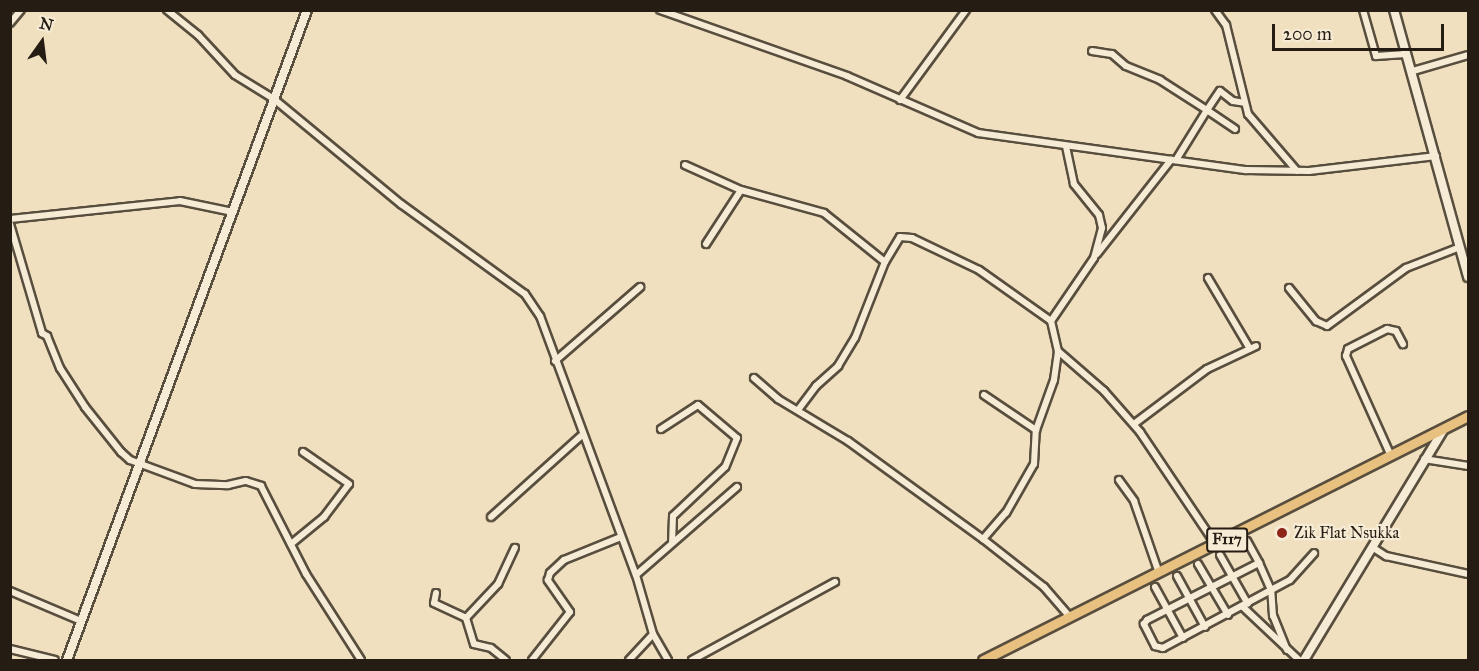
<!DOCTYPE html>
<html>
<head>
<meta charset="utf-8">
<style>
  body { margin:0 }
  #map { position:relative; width:1479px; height:671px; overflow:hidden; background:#f1e0bf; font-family:"IM FELL Great Primer",serif }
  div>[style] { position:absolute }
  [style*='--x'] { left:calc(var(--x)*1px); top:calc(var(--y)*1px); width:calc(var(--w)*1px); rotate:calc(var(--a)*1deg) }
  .roads { filter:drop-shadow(2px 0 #584e3e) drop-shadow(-2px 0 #584e3e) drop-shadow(0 2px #584e3e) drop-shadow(0 -2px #584e3e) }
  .minor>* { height:6px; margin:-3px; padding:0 3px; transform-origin:3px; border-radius:3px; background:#f6ebd5 }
  .tertiary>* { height:8px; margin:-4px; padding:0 4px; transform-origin:4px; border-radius:4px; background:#f6ebd5 }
  .secondary>* { height:8px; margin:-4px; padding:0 4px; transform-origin:4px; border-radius:4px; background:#f6ebd5 }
  .primary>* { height:9px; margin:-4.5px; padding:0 4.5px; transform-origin:4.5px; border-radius:4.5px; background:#e8c080 }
  .dots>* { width:16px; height:16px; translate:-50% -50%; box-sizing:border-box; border:3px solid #f6ebd5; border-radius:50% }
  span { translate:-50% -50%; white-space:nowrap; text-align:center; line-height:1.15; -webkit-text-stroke:4.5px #f6ebd5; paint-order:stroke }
  .shield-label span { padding:2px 4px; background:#f6ebd5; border:2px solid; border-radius:4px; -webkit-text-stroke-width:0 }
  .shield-label { font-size:15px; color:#251d13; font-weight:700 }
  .poi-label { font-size:16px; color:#251d13 }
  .left { translate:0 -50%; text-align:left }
  .frame { position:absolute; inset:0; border:12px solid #251d13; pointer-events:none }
  .north { position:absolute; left:12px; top:12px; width:60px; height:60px; -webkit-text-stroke:4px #f6ebd5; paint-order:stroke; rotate:14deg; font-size:16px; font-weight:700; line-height:24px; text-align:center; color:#251d13 }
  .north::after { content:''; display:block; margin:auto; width:21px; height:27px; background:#251d13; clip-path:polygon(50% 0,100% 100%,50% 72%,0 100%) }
  .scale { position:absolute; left:1272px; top:24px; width:172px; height:27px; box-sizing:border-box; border:3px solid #251d13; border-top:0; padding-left:8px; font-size:18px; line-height:21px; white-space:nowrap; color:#251d13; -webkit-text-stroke:4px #f6ebd5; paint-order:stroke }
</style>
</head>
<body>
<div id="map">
  <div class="roads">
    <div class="minor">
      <div style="--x:167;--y:10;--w:40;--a:39"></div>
      <div style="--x:198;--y:35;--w:54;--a:47.2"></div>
      <div style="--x:235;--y:75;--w:46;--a:31.6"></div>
      <div style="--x:274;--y:99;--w:165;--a:39.6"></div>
      <div style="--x:401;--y:204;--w:153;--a:36"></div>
      <div style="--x:525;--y:294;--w:27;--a:56"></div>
      <div style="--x:540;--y:316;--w:276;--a:69.7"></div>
      <div style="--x:636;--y:575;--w:61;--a:73.9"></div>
      <div style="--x:653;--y:634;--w:30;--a:60"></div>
      <div style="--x:660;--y:10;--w:198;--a:19.4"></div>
      <div style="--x:847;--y:76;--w:143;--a:23.5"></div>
      <div style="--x:978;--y:133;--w:271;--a:7.9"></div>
      <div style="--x:1246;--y:170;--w:63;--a:0.9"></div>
      <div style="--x:1309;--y:171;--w:128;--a:-6.7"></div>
      <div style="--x:1215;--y:10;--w:19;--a:54"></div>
      <div style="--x:1226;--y:25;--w:92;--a:76.1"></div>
      <div style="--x:1248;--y:114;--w:75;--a:49.3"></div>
      <div style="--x:1363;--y:10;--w:48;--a:74.2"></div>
      <div style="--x:1376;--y:56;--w:30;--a:-4"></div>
      <div style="--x:10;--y:23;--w:17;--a:-50"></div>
      <div style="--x:1092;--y:51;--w:20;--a:9"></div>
      <div style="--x:1112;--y:54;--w:18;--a:41"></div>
      <div style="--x:1126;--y:66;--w:37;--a:22"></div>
      <div style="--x:1160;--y:80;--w:56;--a:32.6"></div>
      <div style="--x:1207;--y:110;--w:59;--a:121.8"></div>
      <div style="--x:1413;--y:71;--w:57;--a:-16.2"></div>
      <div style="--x:900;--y:100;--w:112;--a:-53.7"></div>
      <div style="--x:1235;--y:129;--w:34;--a:-146"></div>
      <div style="--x:1207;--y:110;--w:23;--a:-56"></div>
      <div style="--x:1220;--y:91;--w:16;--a:38"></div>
      <div style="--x:1233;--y:101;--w:12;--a:9"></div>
      <div style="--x:685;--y:165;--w:61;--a:24.1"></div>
      <div style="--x:741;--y:190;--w:86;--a:15.5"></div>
      <div style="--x:824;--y:213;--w:78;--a:38.8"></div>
      <div style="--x:10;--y:219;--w:171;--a:-6"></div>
      <div style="--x:180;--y:201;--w:54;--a:11.7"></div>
      <div style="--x:10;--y:224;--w:114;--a:73.6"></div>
      <div style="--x:42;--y:333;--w:6;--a:31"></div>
      <div style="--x:47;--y:336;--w:35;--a:68"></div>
      <div style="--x:60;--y:368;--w:46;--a:57.3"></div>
      <div style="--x:85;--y:407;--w:58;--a:51.3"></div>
      <div style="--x:121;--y:452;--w:12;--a:42"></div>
      <div style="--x:130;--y:460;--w:69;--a:20.3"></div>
      <div style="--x:195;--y:484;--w:33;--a:2"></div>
      <div style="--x:228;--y:485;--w:18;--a:-13"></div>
      <div style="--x:246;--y:481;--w:16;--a:18"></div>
      <div style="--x:261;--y:486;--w:99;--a:62.9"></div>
      <div style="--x:306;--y:574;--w:102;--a:57.4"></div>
      <div style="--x:706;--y:244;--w:64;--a:-57.1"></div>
      <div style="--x:1097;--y:254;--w:120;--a:-51.8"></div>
      <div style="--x:1208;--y:278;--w:82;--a:59.4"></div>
      <div style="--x:1289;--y:288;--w:43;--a:50.7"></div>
      <div style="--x:1316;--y:321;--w:12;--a:24"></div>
      <div style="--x:1327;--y:326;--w:98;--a:-36.3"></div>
      <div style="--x:1406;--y:268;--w:58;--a:-21.3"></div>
      <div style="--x:1051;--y:321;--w:76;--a:-55.7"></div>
      <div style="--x:1094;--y:258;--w:31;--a:-75"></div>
      <div style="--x:1102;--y:228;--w:13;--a:-103"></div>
      <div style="--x:1099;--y:215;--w:40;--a:-129"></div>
      <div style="--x:1074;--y:184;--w:39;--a:-102"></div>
      <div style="--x:555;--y:361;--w:113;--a:-41"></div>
      <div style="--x:754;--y:378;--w:32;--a:41"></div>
      <div style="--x:778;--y:399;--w:82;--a:31"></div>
      <div style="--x:848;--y:441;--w:167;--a:36"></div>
      <div style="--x:983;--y:539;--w:78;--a:38.2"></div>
      <div style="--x:1044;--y:587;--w:40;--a:49"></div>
      <div style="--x:984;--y:395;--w:63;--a:33.9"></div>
      <div style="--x:798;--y:410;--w:30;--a:-53"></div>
      <div style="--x:816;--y:386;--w:30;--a:-42"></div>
      <div style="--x:838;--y:366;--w:33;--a:-59"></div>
      <div style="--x:855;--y:338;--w:82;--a:-68.5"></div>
      <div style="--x:885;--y:262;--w:29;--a:-59"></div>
      <div style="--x:900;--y:237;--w:12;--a:5"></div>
      <div style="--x:912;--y:238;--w:74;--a:25.5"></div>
      <div style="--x:979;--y:270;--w:88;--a:35.3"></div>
      <div style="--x:1051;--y:321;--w:31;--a:77"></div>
      <div style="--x:1134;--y:424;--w:91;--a:-37"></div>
      <div style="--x:1207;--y:369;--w:54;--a:-25.1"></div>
      <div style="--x:661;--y:429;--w:44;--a:-33"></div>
      <div style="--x:698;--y:405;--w:51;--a:40.2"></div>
      <div style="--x:737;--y:438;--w:31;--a:112"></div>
      <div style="--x:725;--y:467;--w:71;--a:136.7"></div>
      <div style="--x:673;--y:516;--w:27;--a:92"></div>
      <div style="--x:1391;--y:456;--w:110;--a:-114.2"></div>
      <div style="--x:1346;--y:356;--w:7;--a:-74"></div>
      <div style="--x:1348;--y:349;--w:44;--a:-27.1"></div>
      <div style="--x:1387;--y:329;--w:9;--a:13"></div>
      <div style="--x:1396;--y:331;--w:15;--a:62"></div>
      <div style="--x:1424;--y:459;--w:45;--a:9"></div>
      <div style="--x:1119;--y:480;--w:26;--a:54"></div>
      <div style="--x:1134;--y:501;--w:76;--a:70.9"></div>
      <div style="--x:491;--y:517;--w:121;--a:-42"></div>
      <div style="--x:983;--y:539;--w:35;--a:-49"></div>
      <div style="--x:1006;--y:513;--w:56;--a:-60.3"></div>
      <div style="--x:1034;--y:464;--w:34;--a:-87"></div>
      <div style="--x:1036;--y:430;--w:53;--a:-70.2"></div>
      <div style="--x:1054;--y:380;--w:29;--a:-82"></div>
      <div style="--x:1058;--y:351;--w:61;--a:41"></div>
      <div style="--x:1104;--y:391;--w:55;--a:48.7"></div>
      <div style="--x:1140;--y:432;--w:136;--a:56.1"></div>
      <div style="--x:1247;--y:541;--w:25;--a:61"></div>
      <div style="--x:291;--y:544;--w:43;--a:-39.3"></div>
      <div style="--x:324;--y:517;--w:41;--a:-52.9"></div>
      <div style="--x:349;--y:484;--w:56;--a:-145.2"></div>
      <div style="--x:1372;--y:547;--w:17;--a:33"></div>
      <div style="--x:1386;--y:556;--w:84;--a:12.4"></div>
      <div style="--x:1220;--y:555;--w:56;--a:60.3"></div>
      <div style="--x:1259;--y:563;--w:30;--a:66"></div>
      <div style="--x:1271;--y:590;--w:123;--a:151.8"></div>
      <div style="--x:1163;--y:648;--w:8;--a:-166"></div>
      <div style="--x:1155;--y:646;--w:25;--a:-117"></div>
      <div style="--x:1144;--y:624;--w:5;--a:-53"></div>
      <div style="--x:1147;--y:620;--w:126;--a:-27"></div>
      <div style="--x:1198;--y:564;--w:59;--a:59.5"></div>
      <div style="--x:636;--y:575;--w:134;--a:-41.1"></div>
      <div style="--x:1177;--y:576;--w:58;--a:61.2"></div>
      <div style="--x:1155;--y:587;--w:58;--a:61.2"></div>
      <div style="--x:10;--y:591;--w:77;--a:22.9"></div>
      <div style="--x:436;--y:593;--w:10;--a:101"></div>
      <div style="--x:434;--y:603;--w:35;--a:25"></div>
      <div style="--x:466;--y:618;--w:27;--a:73"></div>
      <div style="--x:474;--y:644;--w:17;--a:13"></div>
      <div style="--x:491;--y:648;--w:19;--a:39"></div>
      <div style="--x:1243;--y:607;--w:77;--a:43.4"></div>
      <div style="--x:466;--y:618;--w:47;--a:-46.7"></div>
      <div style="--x:498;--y:584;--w:40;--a:-65"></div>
      <div style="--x:10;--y:649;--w:46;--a:13.7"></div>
      <div style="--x:1287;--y:650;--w:37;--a:-112"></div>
      <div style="--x:1273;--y:616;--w:26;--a:-94"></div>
      <div style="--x:1271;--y:590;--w:21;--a:-28"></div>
      <div style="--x:1290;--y:580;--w:36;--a:-48"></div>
      <div style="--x:532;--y:660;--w:61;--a:-51.6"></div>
      <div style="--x:570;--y:612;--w:39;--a:-125"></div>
      <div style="--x:548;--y:580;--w:7;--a:-74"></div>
      <div style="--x:550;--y:573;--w:19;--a:-43"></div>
      <div style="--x:564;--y:560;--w:61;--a:-22"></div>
      <div style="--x:629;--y:660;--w:35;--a:-47"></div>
      <div style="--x:692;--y:660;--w:163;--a:-28.6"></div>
    </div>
    <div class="tertiary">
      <div style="--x:1394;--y:10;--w:277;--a:74.5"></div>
      <div style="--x:1304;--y:660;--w:270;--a:-58.8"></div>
    </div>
    <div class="secondary">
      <div style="--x:67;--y:660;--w:693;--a:-69.73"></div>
    </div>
    <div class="primary">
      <div style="--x:983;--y:660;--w:543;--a:-26.71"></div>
    </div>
  </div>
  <div class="dots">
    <div style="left:1282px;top:533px;background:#8f2418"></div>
  </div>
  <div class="shield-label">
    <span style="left:1227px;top:540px">F117</span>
  </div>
  <div class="poi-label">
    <span class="left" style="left:1294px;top:533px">Zik Flat Nsukka</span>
  </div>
  <div class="frame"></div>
  <div class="north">N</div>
  <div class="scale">200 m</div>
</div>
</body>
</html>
